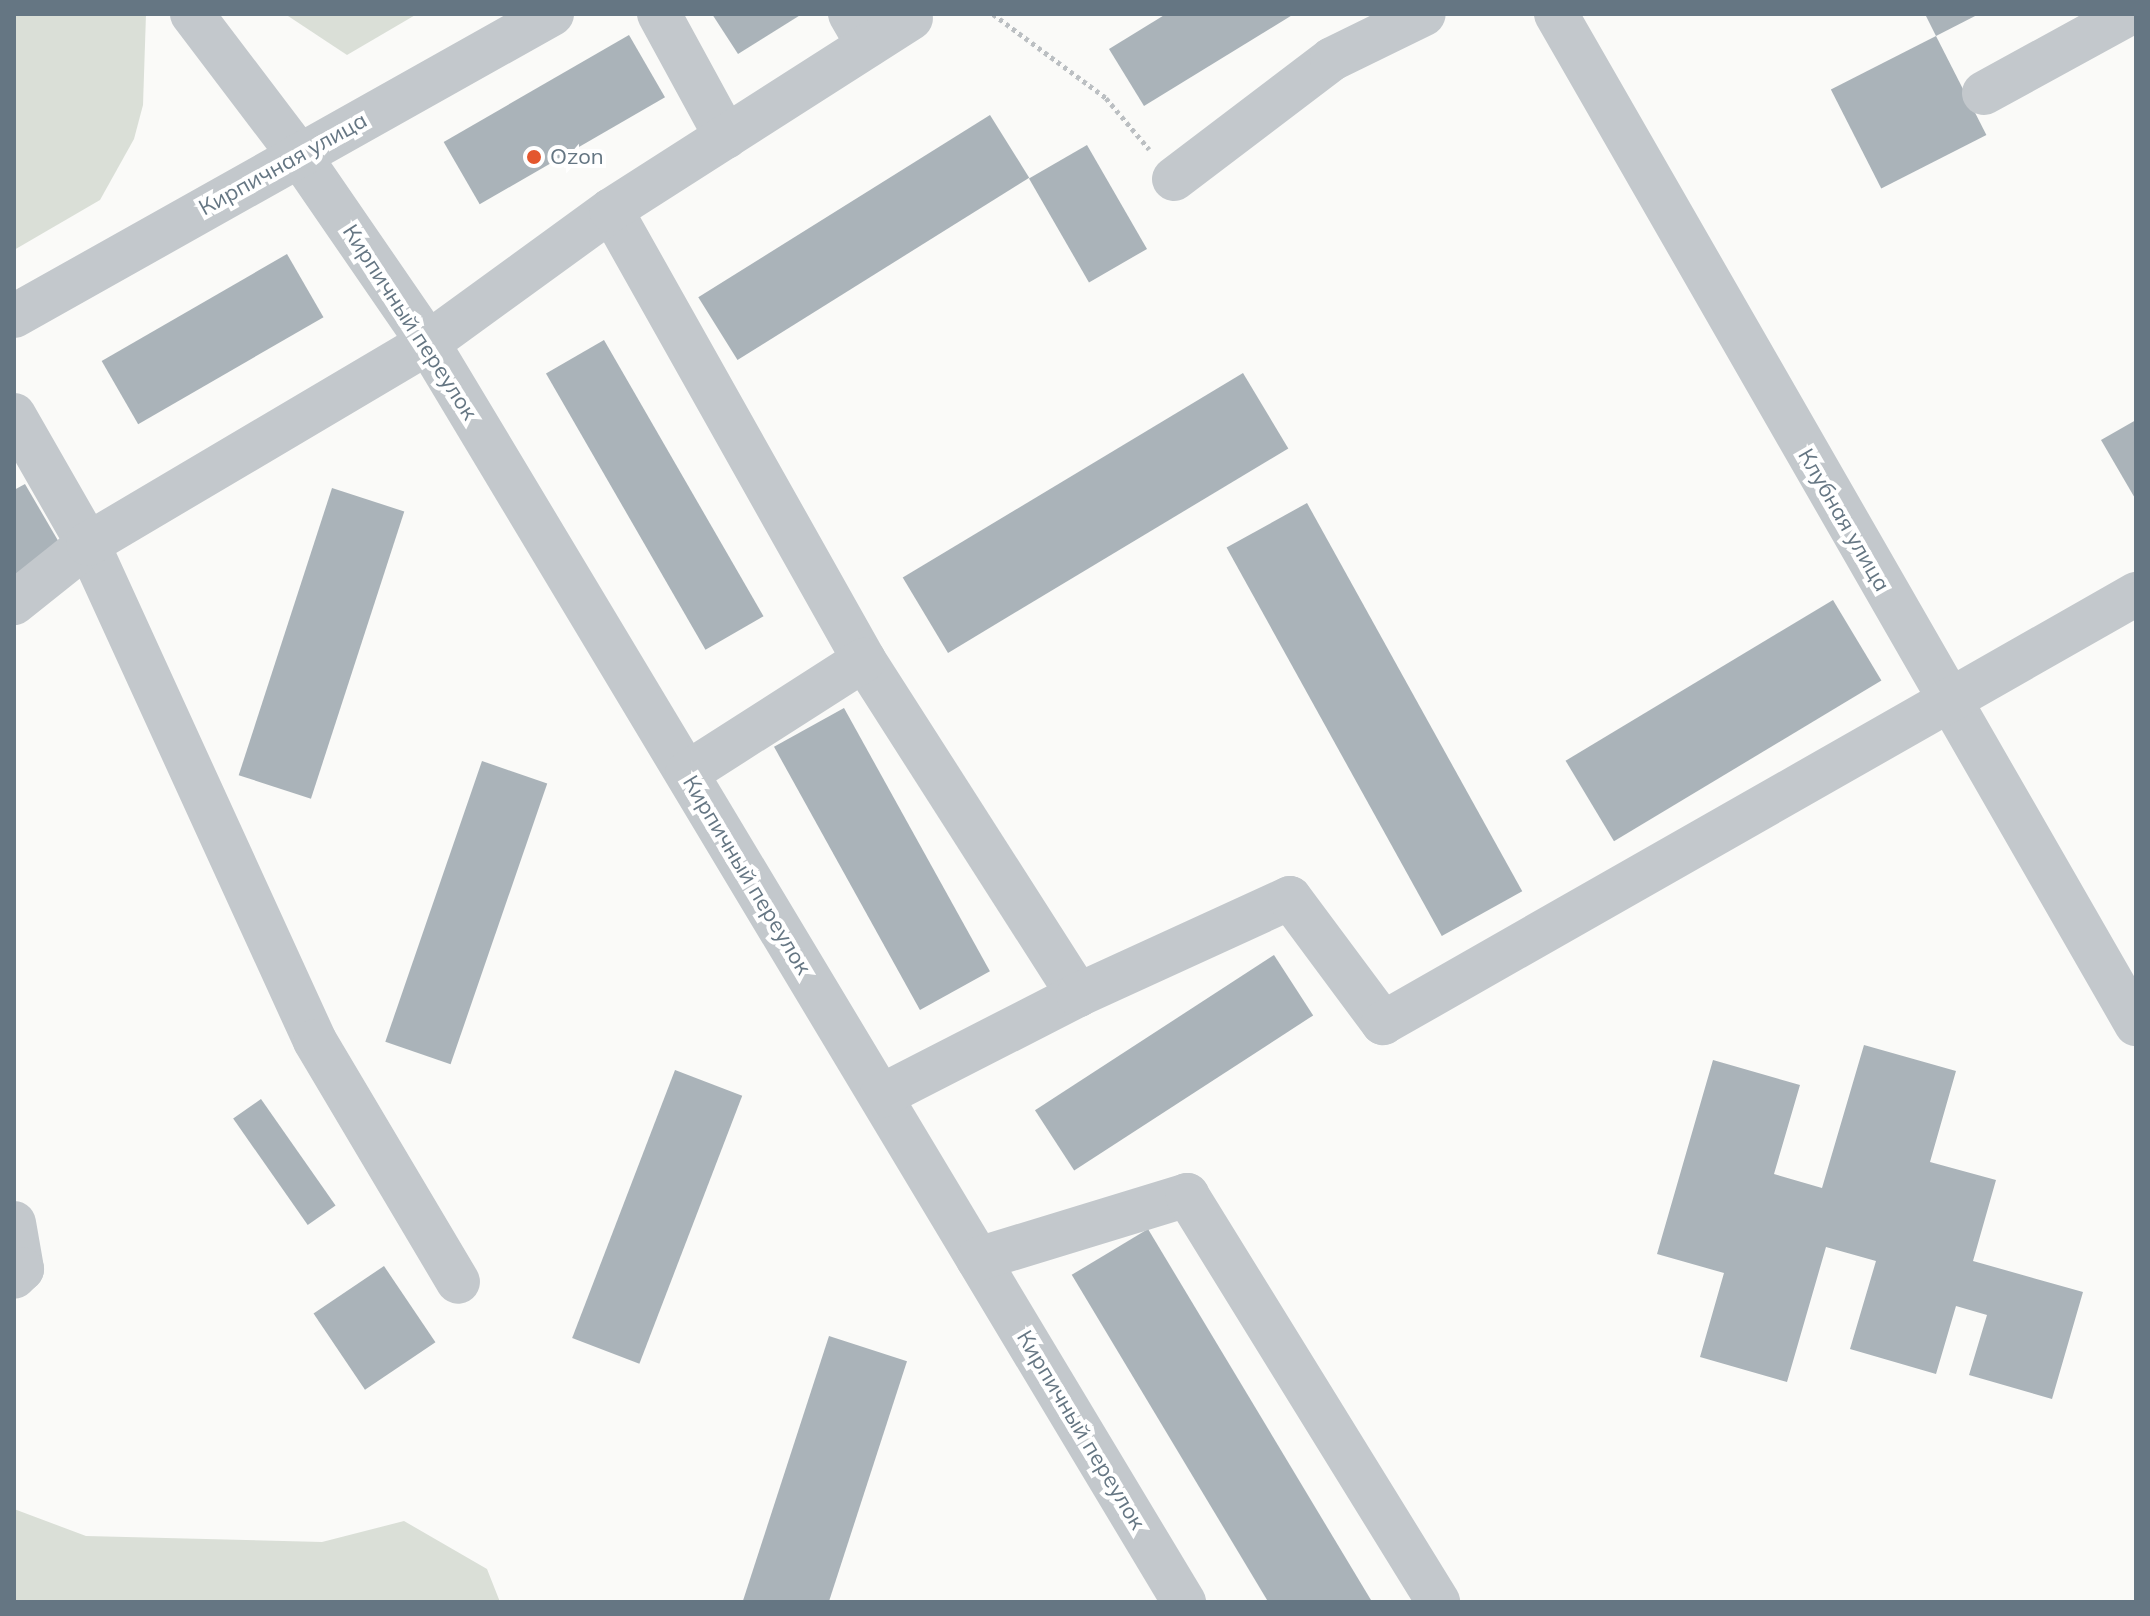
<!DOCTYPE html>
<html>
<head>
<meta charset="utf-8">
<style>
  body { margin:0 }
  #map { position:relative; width:2150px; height:1616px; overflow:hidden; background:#fafaf8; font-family:Mulish,sans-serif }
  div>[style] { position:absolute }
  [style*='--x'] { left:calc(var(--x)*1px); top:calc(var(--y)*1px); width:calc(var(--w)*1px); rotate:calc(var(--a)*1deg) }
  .green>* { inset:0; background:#dadfd7 }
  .building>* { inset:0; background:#aab3b9; transform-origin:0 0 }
  .path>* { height:5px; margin-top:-2.5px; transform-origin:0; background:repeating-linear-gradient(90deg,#bbbfc2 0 4px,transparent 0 8px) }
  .minor>* { height:44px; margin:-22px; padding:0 22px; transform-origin:22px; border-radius:22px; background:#c3c8cc }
  .dots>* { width:22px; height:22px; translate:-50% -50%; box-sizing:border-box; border:4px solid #fff; border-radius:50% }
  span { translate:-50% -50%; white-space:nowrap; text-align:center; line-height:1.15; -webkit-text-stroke:8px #fff; paint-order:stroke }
  .poi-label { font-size:22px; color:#657683 }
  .left { translate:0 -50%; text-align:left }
  .street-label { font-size:22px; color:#657683 }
  .frame { position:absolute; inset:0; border:16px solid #657683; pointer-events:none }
</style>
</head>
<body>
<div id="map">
  <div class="green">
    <div style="clip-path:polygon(14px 14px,146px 14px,143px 105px,134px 139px,100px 200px,14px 250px)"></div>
    <div style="clip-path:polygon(285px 14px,417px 14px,347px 55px)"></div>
    <div style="clip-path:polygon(14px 1509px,86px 1536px,322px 1542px,404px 1521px,487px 1569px,500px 1602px,14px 1602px)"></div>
  </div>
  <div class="building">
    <div style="clip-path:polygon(712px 14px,802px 14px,738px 54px)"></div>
    <div style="clip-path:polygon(1166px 14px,1294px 14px,1144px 106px,1109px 49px)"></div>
    <div style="clip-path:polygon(1925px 14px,1979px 14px,1936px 36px)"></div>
    <div style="left:629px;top:35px;width:72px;height:214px;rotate:60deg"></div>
    <div style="left:1936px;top:36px;width:111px;height:118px;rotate:63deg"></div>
    <div style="left:990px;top:115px;width:74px;height:344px;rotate:58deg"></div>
    <div style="left:1087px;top:145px;width:120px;height:67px;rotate:60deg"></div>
    <div style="left:287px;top:254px;width:73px;height:214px;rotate:60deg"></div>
    <div style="left:604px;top:340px;width:319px;height:67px;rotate:60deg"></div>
    <div style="left:1243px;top:373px;width:88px;height:397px;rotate:59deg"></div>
    <div style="clip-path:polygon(2136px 420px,2136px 500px,2101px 440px)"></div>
    <div style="clip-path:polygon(25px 484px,67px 556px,14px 587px,14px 490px)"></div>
    <div style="left:332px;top:488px;width:76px;height:302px;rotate:18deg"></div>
    <div style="left:1307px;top:503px;width:444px;height:92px;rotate:61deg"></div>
    <div style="left:1833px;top:600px;width:94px;height:312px;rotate:59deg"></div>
    <div style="left:844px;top:708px;width:301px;height:80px;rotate:61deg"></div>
    <div style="left:482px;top:761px;width:69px;height:297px;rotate:19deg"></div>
    <div style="left:1274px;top:955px;width:72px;height:285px;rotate:57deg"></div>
    <div style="clip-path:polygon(1864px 1045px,1956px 1071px,1930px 1162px,1996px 1180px,1973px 1261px,2083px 1292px,2052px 1399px,1969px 1375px,1987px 1315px,1956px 1306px,1936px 1374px,1850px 1349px,1876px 1261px,1826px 1247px,1787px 1382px,1700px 1357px,1724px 1273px,1657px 1254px,1713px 1060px,1800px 1085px,1774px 1174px,1822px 1188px)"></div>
    <div style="left:675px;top:1070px;width:72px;height:287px;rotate:21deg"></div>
    <div style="left:261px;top:1099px;width:130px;height:34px;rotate:55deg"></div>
    <div style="left:1148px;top:1229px;width:437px;height:89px;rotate:59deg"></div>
    <div style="left:384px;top:1266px;width:92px;height:85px;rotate:56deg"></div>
    <div style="left:829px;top:1336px;width:82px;height:280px;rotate:18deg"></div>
  </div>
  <div class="path">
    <div style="--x:993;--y:14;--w:141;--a:36.6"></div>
    <div style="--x:1106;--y:98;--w:67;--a:49.9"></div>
  </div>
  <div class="minor">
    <div style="--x:192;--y:14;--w:177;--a:52.8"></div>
    <div style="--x:299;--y:155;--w:228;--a:55.5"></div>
    <div style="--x:428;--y:343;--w:1469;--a:59.02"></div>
    <div style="--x:659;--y:14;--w:140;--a:61.4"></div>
    <div style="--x:850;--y:14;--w:36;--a:60"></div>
    <div style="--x:1556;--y:14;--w:1165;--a:60.13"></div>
    <div style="--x:1984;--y:93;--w:164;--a:-28.7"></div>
    <div style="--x:1174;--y:179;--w:198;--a:-37.2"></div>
    <div style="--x:1332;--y:59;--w:102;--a:-26.1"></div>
    <div style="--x:611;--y:210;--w:516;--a:60.65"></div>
    <div style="--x:864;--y:660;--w:398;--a:57.4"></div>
    <div style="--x:14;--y:316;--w:617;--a:-29.31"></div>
    <div style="--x:14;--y:415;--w:149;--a:60.2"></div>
    <div style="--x:88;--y:544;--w:546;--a:65.45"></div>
    <div style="--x:315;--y:1041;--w:280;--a:59.3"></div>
    <div style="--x:14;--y:603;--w:95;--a:-38.6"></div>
    <div style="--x:88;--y:544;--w:395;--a:-30.6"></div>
    <div style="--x:428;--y:343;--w:226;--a:-36"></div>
    <div style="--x:611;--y:210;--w:356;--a:-32.6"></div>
    <div style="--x:687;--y:773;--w:210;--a:-32.6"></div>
    <div style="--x:881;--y:1096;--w:221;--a:-27.1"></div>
    <div style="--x:1078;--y:995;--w:233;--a:-24.6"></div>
    <div style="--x:1290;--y:898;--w:156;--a:53.4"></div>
    <div style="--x:1383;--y:1023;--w:867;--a:-29.67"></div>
    <div style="--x:14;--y:1223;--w:47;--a:80.1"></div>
    <div style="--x:22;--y:1269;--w:11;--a:135"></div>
    <div style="--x:978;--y:1259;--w:219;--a:-17"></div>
    <div style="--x:1187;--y:1195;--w:478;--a:58.3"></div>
  </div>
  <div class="dots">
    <div style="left:534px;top:157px;background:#e4572e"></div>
  </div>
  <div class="poi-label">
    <span class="left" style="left:550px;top:157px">Ozon</span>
  </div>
  <div class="street-label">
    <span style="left:283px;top:164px;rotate:-29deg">Кирпичная улица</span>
    <span style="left:410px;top:322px;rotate:57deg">Кирпичный переулок</span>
    <span style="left:1844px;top:520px;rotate:60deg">Клубная улица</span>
    <span style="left:747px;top:875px;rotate:59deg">Кирпичный переулок</span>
    <span style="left:1081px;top:1430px;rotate:59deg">Кирпичный переулок</span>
  </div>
  <div class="frame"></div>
</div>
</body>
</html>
